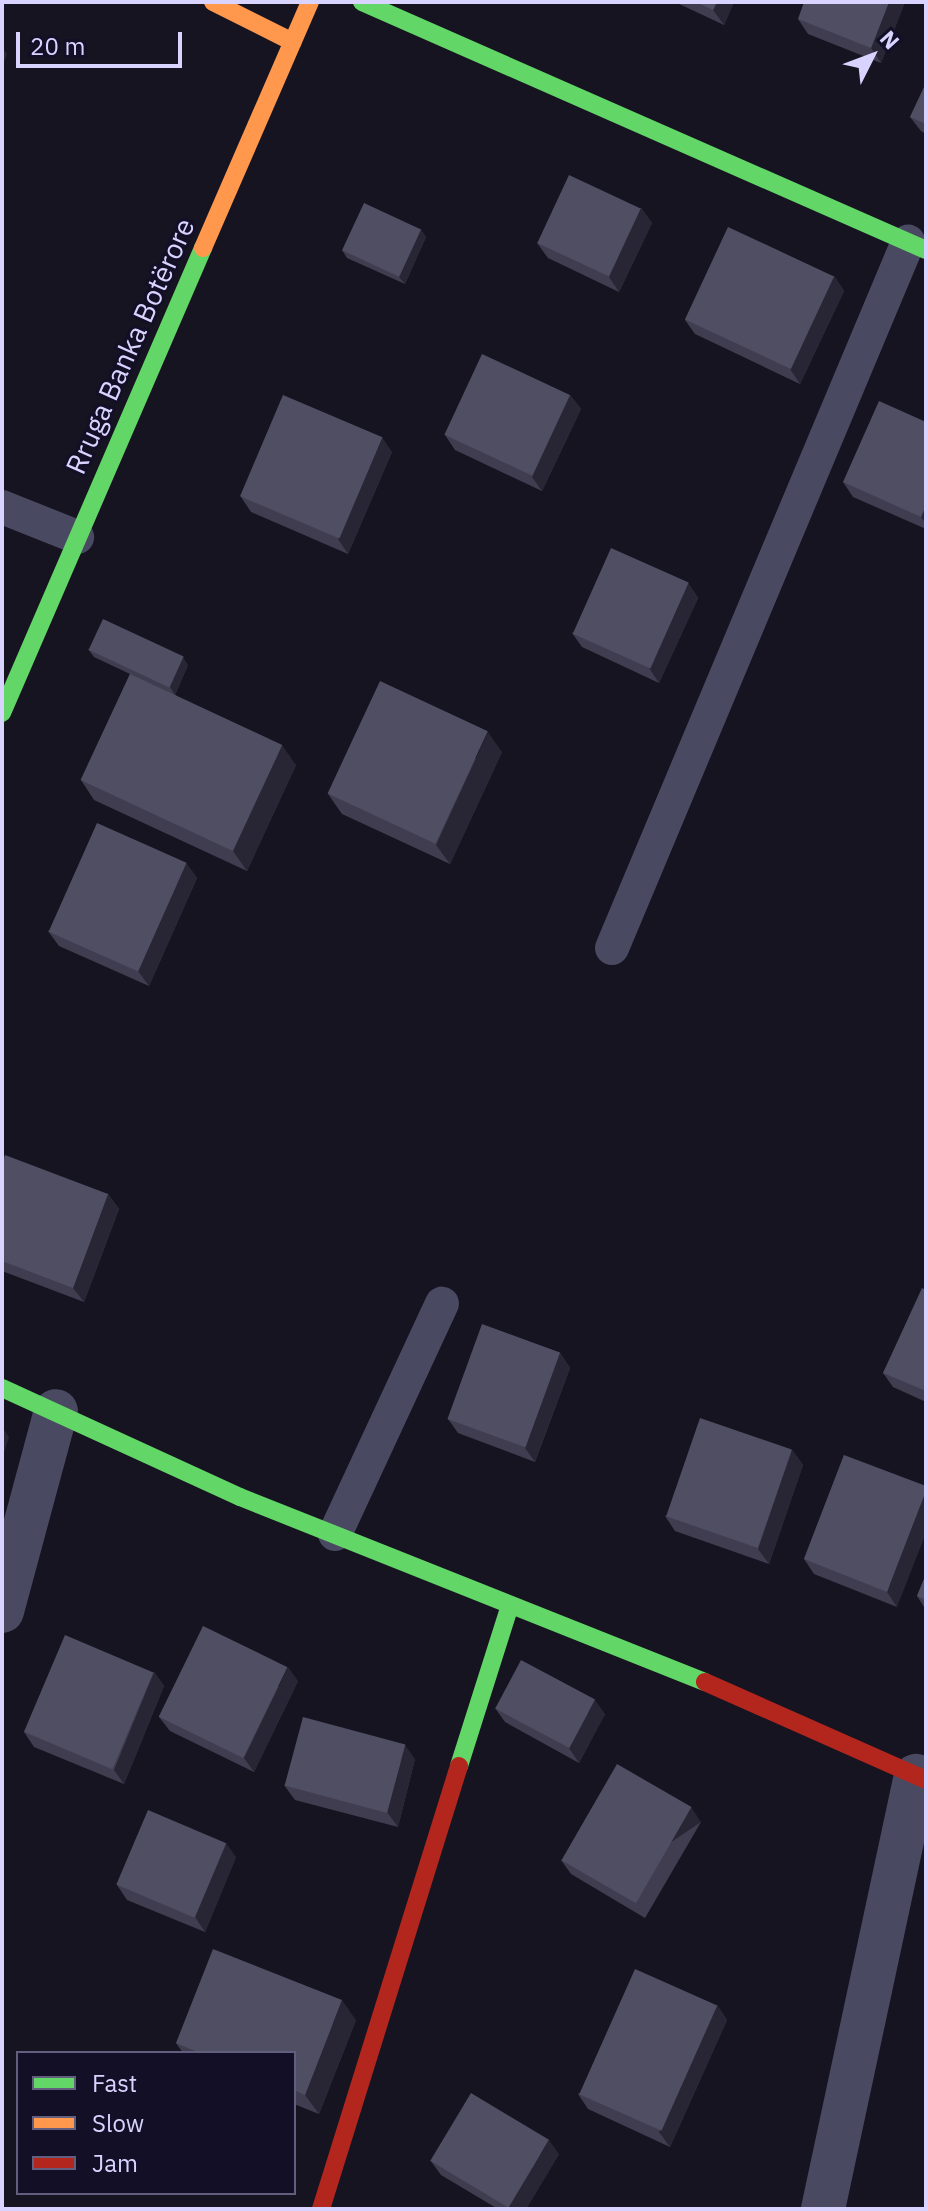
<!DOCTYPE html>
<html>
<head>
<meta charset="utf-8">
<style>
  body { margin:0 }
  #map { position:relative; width:928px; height:2211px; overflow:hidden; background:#161421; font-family:"IBM Plex Sans",sans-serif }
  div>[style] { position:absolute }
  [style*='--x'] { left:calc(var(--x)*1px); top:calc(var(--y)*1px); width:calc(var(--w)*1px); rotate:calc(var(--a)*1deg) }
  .lane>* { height:34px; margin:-17px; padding:0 17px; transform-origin:17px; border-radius:17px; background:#4a4962 }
  .street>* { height:44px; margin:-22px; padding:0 22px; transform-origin:22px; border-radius:22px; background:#4a4962 }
  .fast>* { height:18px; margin:-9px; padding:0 9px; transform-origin:9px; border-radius:9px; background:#63d668 }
  .slow>* { height:18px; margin:-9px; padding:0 9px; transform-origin:9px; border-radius:9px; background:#ff974d }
  .jam>* { height:18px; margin:-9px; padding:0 9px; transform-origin:9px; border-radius:9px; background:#b3261e }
  .wall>* { inset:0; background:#403d50 }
  .shaded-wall>* { inset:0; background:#282635; transform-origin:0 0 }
  .building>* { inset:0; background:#504e63; transform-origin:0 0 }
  span { translate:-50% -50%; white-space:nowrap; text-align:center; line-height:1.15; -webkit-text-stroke:6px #130f26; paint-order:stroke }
  .street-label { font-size:28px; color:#d9d4ff }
  .frame { position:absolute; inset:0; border:4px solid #d9d4ff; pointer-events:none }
  .legend { position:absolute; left:16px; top:2051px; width:280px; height:144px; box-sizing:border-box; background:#130f26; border:2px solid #625e7d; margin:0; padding:10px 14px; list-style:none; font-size:24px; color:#d9d4ff }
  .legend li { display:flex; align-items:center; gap:16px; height:40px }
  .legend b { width:40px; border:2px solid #625e7d }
  .north { position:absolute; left:832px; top:16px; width:80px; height:80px; -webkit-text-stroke:6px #130f26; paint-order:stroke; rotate:48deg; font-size:22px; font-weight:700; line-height:32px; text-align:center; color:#d9d4ff }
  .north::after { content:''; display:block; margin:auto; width:28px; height:36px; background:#d9d4ff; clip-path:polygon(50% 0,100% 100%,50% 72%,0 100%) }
  .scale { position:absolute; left:16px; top:32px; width:166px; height:36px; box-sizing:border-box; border:4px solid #d9d4ff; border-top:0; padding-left:10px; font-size:24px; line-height:28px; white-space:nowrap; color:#d9d4ff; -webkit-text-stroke:6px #130f26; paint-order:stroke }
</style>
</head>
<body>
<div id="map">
  <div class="lane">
    <div style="--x:2;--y:507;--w:81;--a:21.8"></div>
    <div style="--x:612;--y:948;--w:766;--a:-67.25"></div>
    <div style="--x:335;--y:1534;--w:254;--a:-65.1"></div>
  </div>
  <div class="street">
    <div style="--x:2;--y:1611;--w:207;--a:-74.9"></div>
    <div style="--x:823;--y:2209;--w:443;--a:-77.9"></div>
  </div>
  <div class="fast">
    <div style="--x:362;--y:2;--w:616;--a:23.74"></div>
    <div style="--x:2;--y:713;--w:507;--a:-66.62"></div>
    <div style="--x:2;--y:1388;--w:262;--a:24.6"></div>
    <div style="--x:240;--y:1497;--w:500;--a:21.7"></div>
    <div style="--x:459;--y:1766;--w:169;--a:-72.4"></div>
  </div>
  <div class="slow">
    <div style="--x:213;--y:2;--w:89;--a:26.6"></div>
    <div style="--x:203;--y:248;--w:268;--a:-66.5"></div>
  </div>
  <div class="jam">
    <div style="--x:705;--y:1682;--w:242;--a:23.9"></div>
    <div style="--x:321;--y:2209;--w:464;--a:-72.7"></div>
  </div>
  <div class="wall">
    <div style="clip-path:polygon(675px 2px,734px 2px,724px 25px)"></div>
    <div style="clip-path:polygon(905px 2px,881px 63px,808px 34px,798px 19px)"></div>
    <div style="clip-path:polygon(926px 83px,926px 134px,921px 131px,910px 117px)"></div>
    <div style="clip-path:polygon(641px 208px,652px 223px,619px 292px,548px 258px,537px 243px)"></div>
    <div style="clip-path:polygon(426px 237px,405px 284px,347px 258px,342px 250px)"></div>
    <div style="clip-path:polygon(834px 276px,844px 291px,800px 384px,695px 334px,685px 320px)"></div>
    <div style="clip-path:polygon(570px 395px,581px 409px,542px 491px,455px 450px,445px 435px)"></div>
    <div style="clip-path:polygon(926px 422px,926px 529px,853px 497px,843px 482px)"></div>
    <div style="clip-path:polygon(392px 452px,348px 554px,251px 512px,241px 497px)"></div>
    <div style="clip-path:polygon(688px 583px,698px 598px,659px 683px,582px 647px,572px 633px)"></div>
    <div style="clip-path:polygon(88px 649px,188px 665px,175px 695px,296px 765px,247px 871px,94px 800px,81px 780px,130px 674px,94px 657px)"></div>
    <div style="clip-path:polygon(502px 752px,450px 864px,342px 814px,328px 794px)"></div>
    <div style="clip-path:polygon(186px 863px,197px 878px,149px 986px,59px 946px,48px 931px)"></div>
    <div style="clip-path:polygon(2px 1163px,108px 1194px,119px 1209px,84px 1302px,2px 1271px)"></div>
    <div style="clip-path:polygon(926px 1290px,926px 1402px,893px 1387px,883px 1373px)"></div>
    <div style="clip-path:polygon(560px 1353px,570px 1368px,535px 1462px,458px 1433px,448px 1419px)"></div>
    <div style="clip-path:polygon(792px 1450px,803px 1465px,769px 1564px,675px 1531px,665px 1516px)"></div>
    <div style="clip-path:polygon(844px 1455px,897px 1607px,814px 1574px,804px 1559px)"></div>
    <div style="clip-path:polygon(926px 1574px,926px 1610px,917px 1596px)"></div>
    <div style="clip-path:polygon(154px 1672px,164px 1686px,124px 1784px,34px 1747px,24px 1732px)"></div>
    <div style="clip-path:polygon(298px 1681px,254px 1772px,170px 1731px,159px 1717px)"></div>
    <div style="clip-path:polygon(495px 1708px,605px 1714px,579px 1763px,505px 1722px)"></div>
    <div style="clip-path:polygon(415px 1759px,398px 1827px,295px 1800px,284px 1785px)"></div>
    <div style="clip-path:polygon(701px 1822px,645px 1918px,571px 1874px,561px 1860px)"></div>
    <div style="clip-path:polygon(236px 1857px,205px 1932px,127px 1900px,117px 1885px)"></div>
    <div style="clip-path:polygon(717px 2005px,727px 2020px,670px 2147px,588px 2109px,578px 2094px)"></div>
    <div style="clip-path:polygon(356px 2020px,319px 2114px,294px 2104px,294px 2053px,183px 2053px,176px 2043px)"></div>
    <div style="clip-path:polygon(559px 2154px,526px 2209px,498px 2209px,441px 2175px,430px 2160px)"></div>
  </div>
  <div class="shaded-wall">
    <div style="clip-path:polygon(717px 2px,734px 2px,724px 25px,713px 10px)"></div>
    <div style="clip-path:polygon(889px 2px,905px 2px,881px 63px,871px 48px)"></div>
    <div style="clip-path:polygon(2px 47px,7px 54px,2px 67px)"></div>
    <div style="clip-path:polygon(641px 208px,652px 223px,619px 292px,609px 277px)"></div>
    <div style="clip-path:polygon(421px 229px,426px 237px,405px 284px,399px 277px)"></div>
    <div style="clip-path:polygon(834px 276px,844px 291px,800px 384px,790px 369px)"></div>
    <div style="clip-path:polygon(570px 395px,581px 409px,542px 491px,532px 477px)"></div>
    <div style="clip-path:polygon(382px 437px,392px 452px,348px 554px,338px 539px)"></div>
    <div style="clip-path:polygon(926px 505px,926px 524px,921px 517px)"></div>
    <div style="clip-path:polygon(688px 583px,698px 598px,659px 683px,649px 668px)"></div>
    <div style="clip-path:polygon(183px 657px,188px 665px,175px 695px,170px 687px)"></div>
    <div style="clip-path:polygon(488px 732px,502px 752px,450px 864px,436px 845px)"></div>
    <div style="clip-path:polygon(282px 745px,296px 765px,247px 871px,233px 851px)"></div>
    <div style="clip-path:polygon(186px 863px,197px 878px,149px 986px,138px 971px)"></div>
    <div style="clip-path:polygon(108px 1194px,119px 1209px,84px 1302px,73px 1288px)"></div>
    <div style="clip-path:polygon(560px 1353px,570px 1368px,535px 1462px,525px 1448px)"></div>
    <div style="clip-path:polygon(2px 1427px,9px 1437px,2px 1459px)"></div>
    <div style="clip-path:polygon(792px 1450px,803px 1465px,769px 1564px,758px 1549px)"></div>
    <div style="clip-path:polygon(926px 1491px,926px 1533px,897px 1607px,887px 1592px)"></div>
    <div style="clip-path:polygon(288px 1667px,298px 1681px,254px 1772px,244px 1758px)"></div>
    <div style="clip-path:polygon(154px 1672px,164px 1686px,124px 1784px,114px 1770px)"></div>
    <div style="clip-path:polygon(595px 1700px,605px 1714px,579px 1763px,569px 1748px)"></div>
    <div style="clip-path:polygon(405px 1745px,415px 1759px,398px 1827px,387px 1812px)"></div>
    <div style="left:691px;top:1807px;width:18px;height:111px;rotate:56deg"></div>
    <div style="clip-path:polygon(226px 1843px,236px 1857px,205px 1932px,195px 1917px)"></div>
    <div style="clip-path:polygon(342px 2000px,356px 2020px,319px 2114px,305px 2095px)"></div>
    <div style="clip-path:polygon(717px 2005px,727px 2020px,670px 2147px,659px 2132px)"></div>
    <div style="clip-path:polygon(549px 2140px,559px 2154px,526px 2209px,510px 2209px,509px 2207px)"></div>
  </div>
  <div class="building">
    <div style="clip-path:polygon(696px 2px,717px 2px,713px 10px)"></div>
    <div style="clip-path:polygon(804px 2px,889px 2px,871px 48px,798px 19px)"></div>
    <div style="clip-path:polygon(926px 83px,926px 124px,910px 117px)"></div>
    <div style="left:569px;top:175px;width:79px;height:75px;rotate:25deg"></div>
    <div style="left:364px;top:203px;width:63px;height:52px;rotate:25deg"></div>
    <div style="left:728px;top:227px;width:117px;height:102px;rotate:25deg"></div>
    <div style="left:482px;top:354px;width:97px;height:89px;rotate:25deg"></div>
    <div style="left:283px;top:395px;width:108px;height:110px;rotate:23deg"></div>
    <div style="clip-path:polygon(879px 401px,926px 422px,926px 505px,921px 517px,843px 482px)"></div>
    <div style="left:611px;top:548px;width:85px;height:94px;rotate:24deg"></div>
    <div style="left:103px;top:619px;width:89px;height:34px;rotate:25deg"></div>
    <div style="left:130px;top:674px;width:168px;height:117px;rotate:25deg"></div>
    <div style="left:380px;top:681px;width:119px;height:124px;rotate:25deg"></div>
    <div style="left:97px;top:823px;width:98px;height:119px;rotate:24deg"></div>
    <div style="clip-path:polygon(5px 1155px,108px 1194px,73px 1288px,2px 1261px,2px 1163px)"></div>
    <div style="clip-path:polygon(922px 1288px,926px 1290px,926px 1391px,883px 1373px)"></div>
    <div style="left:482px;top:1324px;width:83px;height:101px;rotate:20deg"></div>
    <div style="left:700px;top:1418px;width:97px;height:104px;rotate:19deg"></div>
    <div style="clip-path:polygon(844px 1455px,926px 1486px,926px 1491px,887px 1592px,804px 1559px)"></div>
    <div style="clip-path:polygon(926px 1574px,926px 1600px,917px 1596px)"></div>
    <div style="left:203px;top:1626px;width:94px;height:101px;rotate:26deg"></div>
    <div style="left:65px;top:1635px;width:96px;height:105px;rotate:23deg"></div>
    <div style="left:521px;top:1660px;width:84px;height:55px;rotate:28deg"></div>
    <div style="left:303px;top:1717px;width:106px;height:71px;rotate:15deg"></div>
    <div style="left:617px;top:1764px;width:86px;height:111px;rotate:30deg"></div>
    <div style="left:148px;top:1810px;width:85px;height:81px;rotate:23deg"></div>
    <div style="clip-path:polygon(213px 1949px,342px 2000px,305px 2095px,294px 2090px,294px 2053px,200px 2053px,176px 2043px)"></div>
    <div style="left:635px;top:1969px;width:90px;height:137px;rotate:24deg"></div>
    <div style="left:471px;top:2093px;width:91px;height:79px;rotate:31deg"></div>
  </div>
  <div class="street-label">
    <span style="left:130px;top:346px;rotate:-66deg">Rruga Banka Botërore</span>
  </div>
  <div class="frame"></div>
  <ul class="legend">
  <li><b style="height:10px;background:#63d668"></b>Fast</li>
  <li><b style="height:10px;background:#ff974d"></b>Slow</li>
  <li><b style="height:10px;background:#b3261e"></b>Jam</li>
  </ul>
  <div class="north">N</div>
  <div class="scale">20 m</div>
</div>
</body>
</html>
